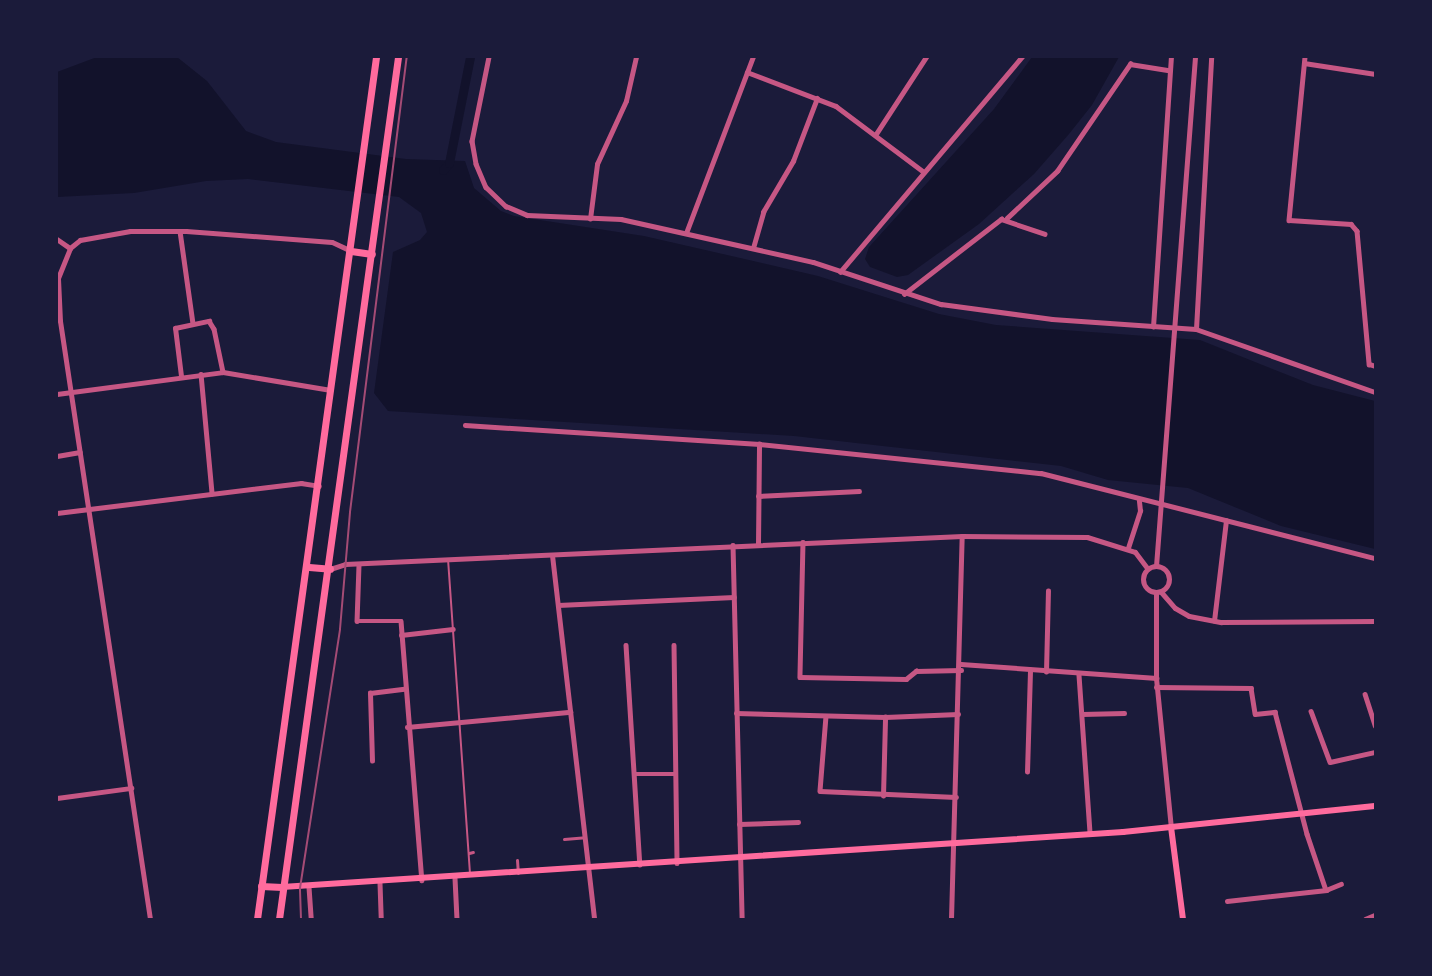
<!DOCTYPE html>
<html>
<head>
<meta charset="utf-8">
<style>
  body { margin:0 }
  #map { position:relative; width:1432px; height:976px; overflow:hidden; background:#1b1b3a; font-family:Signika,sans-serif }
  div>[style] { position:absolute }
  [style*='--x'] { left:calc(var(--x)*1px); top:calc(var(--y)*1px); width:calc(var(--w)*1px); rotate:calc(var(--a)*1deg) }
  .water>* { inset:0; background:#12122b }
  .canal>* { height:9px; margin:-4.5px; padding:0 4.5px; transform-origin:4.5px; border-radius:4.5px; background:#12122b }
  .service>* { height:2px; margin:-1px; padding:0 1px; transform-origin:1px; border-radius:1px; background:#c65784 }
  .pedestrian>* { height:3px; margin:-1.5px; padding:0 1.5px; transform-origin:1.5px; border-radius:1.5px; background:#c65784 }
  .minor>* { height:4.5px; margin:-2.25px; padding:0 2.25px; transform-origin:2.25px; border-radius:2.25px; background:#c65784 }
  .tertiary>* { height:5px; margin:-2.5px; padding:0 2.5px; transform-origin:2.5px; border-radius:2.5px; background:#c65784 }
  .tertiary>.ring { margin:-2.5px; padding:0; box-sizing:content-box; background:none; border:5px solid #c65784; border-radius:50% }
  .secondary>* { height:6px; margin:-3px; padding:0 3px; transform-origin:3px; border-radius:3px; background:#ff6b9d }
  .primary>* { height:7px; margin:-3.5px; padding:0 3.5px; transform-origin:3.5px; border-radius:3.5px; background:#ff6b9d }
  .rail>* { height:2px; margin:-1px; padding:0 1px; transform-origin:1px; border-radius:1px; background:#a44b75 }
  span { translate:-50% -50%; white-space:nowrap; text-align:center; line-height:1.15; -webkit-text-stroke:4.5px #1b1b3a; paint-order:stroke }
  .frame { position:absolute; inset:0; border:58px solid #1b1b3a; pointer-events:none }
</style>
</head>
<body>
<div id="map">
  <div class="water">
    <div style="clip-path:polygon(97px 57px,177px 57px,207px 81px,246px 131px,276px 142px,406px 159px,465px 161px,474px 188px,501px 211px,514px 216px,644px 236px,749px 260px,818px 276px,939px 314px,996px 325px,1200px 340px,1313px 385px,1375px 401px,1375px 549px,1281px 526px,1188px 488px,1108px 480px,1061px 466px,794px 436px,388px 411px,374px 393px,393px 252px,420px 240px,427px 232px,421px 213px,399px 197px,248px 179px,206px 181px,134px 193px,57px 197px,57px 72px)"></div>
    <div style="clip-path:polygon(1032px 57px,1119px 57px,1092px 105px,1069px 134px,1034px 174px,979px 224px,908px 275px,897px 277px,870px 267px,865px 259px,869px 247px,994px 109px)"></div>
  </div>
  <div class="canal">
    <div style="--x:443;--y:170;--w:9;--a:-49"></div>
    <div style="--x:449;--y:163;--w:108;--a:-78.8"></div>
  </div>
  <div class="service">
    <div style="--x:448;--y:559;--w:316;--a:86"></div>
  </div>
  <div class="pedestrian">
    <div style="--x:564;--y:839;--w:21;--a:-5"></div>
    <div style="--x:469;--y:853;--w:4;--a:-14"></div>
    <div style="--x:517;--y:860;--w:13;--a:86"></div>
  </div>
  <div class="minor">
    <div style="--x:489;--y:57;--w:86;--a:101.4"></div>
    <div style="--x:472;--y:141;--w:23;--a:80"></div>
    <div style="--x:476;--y:164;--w:25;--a:67"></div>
    <div style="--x:486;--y:187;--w:28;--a:44"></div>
    <div style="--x:506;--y:206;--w:23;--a:23"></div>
    <div style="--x:527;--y:215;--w:94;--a:2.4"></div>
    <div style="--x:621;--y:219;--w:197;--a:12.6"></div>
    <div style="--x:813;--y:262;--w:135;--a:18.2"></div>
    <div style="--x:941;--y:304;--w:112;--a:7.7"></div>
    <div style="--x:1052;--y:319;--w:144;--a:4"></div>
    <div style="--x:1196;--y:329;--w:190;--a:19.4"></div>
    <div style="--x:1305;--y:57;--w:164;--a:95.6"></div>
    <div style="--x:1289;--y:220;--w:62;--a:3.7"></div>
    <div style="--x:1351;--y:224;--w:9;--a:49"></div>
    <div style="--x:1357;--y:231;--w:134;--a:84.8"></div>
    <div style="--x:1369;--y:364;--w:6;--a:18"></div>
    <div style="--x:1304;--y:63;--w:72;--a:8.8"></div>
    <div style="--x:747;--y:72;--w:95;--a:20.9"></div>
    <div style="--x:836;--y:106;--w:110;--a:36.9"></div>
    <div style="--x:876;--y:134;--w:92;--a:-57"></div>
    <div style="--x:1007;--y:218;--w:69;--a:-43.2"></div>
    <div style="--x:1057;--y:171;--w:130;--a:-55.7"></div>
    <div style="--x:1130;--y:64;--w:39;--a:9"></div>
    <div style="--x:590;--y:219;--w:55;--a:-82.7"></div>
    <div style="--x:597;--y:164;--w:69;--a:-65.3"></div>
    <div style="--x:626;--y:101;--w:45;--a:-77.2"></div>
    <div style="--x:180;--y:231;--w:93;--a:82"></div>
    <div style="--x:686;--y:233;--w:188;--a:-69.2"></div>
    <div style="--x:57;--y:239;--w:16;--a:35"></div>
    <div style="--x:753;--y:248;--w:37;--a:-74"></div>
    <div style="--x:763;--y:212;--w:59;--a:-59.5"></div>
    <div style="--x:793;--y:161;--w:67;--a:-69.1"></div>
    <div style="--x:840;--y:272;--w:282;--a:-49.8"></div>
    <div style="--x:904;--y:294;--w:123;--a:-37.7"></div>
    <div style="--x:1001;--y:219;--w:46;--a:18.8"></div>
    <div style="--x:1153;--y:327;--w:271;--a:-86.2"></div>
    <div style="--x:1196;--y:329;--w:272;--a:-86.8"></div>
    <div style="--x:201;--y:374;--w:120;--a:84.7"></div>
    <div style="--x:181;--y:376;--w:48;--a:-97.1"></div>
    <div style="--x:175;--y:328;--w:35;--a:-12"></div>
    <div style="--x:209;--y:321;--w:9;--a:58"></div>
    <div style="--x:214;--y:329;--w:44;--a:78.2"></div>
    <div style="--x:57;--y:394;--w:167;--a:-7.5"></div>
    <div style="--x:223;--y:372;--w:109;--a:9.5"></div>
    <div style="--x:465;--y:425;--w:295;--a:3.7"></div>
    <div style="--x:759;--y:444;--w:283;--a:5.9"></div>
    <div style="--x:1041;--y:473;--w:345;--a:14.3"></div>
    <div style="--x:57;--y:456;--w:23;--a:-10"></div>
    <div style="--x:758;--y:496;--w:101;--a:-2.8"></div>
    <div style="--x:57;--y:513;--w:246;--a:-7"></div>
    <div style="--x:301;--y:483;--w:18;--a:9"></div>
    <div style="--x:803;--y:542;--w:135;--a:91.3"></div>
    <div style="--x:800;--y:677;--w:106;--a:1.1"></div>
    <div style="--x:906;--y:679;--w:13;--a:-39"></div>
    <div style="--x:916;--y:671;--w:45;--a:-1.3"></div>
    <div style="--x:758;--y:544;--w:100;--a:-89.4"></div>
    <div style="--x:733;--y:545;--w:374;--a:88.6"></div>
    <div style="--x:1128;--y:548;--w:39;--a:-72"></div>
    <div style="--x:1140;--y:511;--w:10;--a:-96"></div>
    <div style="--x:359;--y:565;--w:56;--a:92"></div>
    <div style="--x:357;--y:621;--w:44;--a:0"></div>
    <div style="--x:401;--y:621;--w:260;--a:85.4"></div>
    <div style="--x:558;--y:605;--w:176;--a:-2.6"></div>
    <div style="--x:1214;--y:621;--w:101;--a:-83.2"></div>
    <div style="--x:401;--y:635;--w:52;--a:-6.6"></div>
    <div style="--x:626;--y:645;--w:220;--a:86.4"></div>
    <div style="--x:674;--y:645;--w:218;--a:89.2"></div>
    <div style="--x:961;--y:664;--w:196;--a:4.1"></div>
    <div style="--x:1046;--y:672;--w:81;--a:-88.6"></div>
    <div style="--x:1079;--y:675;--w:159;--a:86"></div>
    <div style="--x:1156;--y:687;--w:95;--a:0.6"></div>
    <div style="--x:1251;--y:688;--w:26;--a:81"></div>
    <div style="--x:1255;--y:714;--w:20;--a:-6"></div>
    <div style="--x:1275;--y:712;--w:126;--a:75.3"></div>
    <div style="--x:1307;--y:834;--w:59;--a:71.3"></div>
    <div style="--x:1365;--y:694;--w:33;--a:72"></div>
    <div style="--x:1311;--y:711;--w:54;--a:69.6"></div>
    <div style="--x:1330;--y:762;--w:46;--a:-12.5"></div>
    <div style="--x:736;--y:713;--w:149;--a:1.5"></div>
    <div style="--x:885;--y:717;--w:73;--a:-2.4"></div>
    <div style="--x:1082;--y:714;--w:42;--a:-1.4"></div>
    <div style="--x:826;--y:716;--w:75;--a:94.6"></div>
    <div style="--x:820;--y:791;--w:136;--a:2.5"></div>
    <div style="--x:407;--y:727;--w:164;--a:-5.3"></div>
    <div style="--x:372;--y:761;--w:68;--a:-91.7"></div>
    <div style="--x:370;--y:693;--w:34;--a:-7"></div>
    <div style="--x:1027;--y:772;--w:102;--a:-88.3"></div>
    <div style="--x:635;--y:774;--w:41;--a:0"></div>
    <div style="--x:883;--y:796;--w:79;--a:-88.5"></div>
    <div style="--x:57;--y:798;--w:75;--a:-7.7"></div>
    <div style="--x:739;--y:824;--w:59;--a:-1.9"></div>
    <div style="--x:455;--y:878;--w:41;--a:87.2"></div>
    <div style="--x:380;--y:883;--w:36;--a:88"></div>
    <div style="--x:309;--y:887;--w:32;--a:86"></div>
    <div style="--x:1227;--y:901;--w:100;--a:-6.3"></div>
    <div style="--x:1326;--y:890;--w:16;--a:-22"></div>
    <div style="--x:1365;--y:919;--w:11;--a:-22"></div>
  </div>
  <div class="tertiary">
    <div style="--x:552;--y:555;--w:366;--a:83.4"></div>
    <div class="ring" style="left:1143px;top:566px;width:21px;height:21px"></div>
    <div style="--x:1156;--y:566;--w:510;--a:-85.62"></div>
    <div style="--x:330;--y:569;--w:16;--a:-18"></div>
    <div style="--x:345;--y:564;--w:618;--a:-2.6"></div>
    <div style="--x:962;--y:536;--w:125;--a:0.5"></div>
    <div style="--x:1087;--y:537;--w:50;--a:17.4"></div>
    <div style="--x:1135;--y:552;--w:21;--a:53"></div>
    <div style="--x:1161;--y:592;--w:21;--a:49"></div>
    <div style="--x:1175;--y:608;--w:16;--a:30"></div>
    <div style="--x:1189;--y:616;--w:33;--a:11"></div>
    <div style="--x:1221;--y:622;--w:154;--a:-0.4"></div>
    <div style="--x:1156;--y:593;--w:85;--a:90"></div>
    <div style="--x:1156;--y:678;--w:150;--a:84.3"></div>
    <div style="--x:150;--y:919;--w:605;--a:-98.56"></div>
    <div style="--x:60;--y:321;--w:43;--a:-92.7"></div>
    <div style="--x:58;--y:278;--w:32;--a:-68"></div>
    <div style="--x:70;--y:248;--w:13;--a:-39"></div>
    <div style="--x:80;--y:240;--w:51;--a:-10.2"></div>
    <div style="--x:130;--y:231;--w:56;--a:0"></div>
    <div style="--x:186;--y:231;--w:146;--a:4.3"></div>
    <div style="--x:332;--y:242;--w:21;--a:25"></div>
    <div style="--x:951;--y:919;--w:383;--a:-88.4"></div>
  </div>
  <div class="secondary">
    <div style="--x:1171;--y:827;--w:93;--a:82.6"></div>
    <div style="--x:282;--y:887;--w:843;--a:-3.74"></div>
    <div style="--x:1123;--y:832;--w:253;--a:-5.9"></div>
  </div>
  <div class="primary">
    <div style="--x:351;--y:251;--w:21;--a:8"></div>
    <div style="--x:309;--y:567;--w:21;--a:5"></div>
    <div style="--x:261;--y:886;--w:21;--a:3"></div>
    <div style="--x:257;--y:919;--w:870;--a:-82.14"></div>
    <div style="--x:279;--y:919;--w:870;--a:-82.14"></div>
  </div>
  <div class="rail">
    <div style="--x:301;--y:919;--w:31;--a:-92"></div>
    <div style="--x:300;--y:888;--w:262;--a:-81.2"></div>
    <div style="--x:340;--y:629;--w:117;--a:-85.1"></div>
    <div style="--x:350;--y:512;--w:459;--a:-82.9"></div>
  </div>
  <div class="frame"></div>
</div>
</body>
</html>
